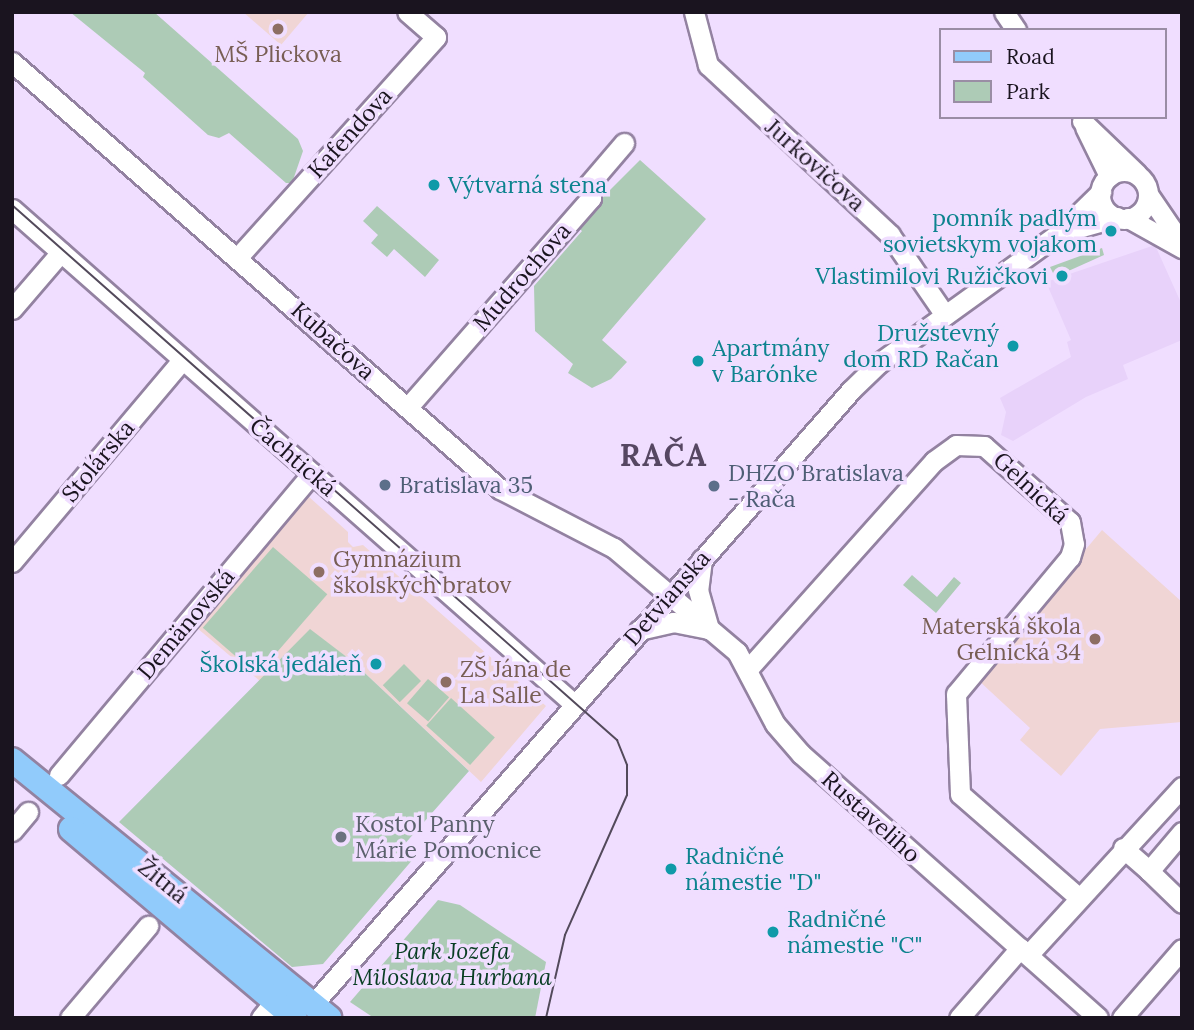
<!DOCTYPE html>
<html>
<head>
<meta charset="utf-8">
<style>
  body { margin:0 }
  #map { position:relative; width:1194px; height:1030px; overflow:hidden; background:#f0deff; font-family:Lora,serif }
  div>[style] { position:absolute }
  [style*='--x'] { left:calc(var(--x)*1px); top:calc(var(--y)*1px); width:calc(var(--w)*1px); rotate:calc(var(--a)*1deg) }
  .built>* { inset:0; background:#e8d2fa }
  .education>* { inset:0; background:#f0d5d5 }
  .green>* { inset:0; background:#adcbb6; transform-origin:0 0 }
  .roads { filter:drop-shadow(2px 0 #9382a1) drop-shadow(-2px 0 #9382a1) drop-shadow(0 2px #9382a1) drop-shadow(0 -2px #9382a1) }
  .minor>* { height:19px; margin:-9.5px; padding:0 9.5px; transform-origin:9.5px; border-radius:9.5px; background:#fff }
  .minor>.ring { margin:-9.5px; padding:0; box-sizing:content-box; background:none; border:19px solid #fff; border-radius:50% }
  .major>* { height:24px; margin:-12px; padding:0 12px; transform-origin:12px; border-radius:12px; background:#91cbfb }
  .tram>* { height:2px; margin:-1px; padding:0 1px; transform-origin:1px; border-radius:1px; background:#534a5b }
  .dots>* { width:19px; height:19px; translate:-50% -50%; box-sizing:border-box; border:4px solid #f0deff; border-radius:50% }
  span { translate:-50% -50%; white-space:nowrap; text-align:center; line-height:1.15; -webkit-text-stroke:7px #f0deff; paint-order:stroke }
  .education-label { font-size:23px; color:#785e54 }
  .left { translate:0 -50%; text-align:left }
  .right { translate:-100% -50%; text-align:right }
  .street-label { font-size:23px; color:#1a141f }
  .culture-label { font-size:23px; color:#0d838f }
  .service-label { font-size:23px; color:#4e5e75 }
  .worship-label { font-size:23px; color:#5b616d }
  .park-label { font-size:23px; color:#093e23; font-style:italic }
  .district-label { font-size:30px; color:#564762; font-weight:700; letter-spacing:2px }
  .frame { position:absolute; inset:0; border:14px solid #1a141f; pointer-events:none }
  .legend { position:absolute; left:939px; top:28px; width:228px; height:91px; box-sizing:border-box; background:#f0deff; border:2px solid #9a8da5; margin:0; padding:9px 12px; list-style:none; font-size:21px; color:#1a141f }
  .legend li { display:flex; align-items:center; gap:14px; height:35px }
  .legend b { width:35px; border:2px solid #9a8da5 }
</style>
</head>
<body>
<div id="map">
  <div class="built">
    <div style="clip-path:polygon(1155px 245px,1182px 305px,1182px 340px,1123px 365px,1128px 379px,1086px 397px,1013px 441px,1001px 435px,1006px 412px,1000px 398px,1071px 357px,1067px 342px,1071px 340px,1046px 282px)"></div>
  </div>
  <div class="education">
    <div style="clip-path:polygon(243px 12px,309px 12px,281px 45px)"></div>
    <div style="clip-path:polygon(308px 496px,348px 532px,348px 542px,353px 547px,363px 545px,546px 706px,481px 782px,352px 661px,310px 630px,260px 681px,197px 628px)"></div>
    <div style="clip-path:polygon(1102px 530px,1182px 602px,1182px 722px,1100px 729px,1061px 776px,1020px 740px,1030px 728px,977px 679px)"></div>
  </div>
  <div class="green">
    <div style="clip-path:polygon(70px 12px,154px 12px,298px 139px,303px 151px,292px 183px,286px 183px,229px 133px,219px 138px,208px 135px,143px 77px,145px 73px)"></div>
    <div style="clip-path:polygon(640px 160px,706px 219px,602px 340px,627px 362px,611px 379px,592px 388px,568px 373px,573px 364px,535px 331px,534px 286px,582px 231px,575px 225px)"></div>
    <div style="clip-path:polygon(377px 206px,439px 260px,425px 277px,394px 249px,387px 257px,371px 243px,378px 235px,363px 221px)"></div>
    <div style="clip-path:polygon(1102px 248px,1104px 255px,1055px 277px,1050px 267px)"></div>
    <div style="left:273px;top:547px;width:72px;height:107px;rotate:41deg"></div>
    <div style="clip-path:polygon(912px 575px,937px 597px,954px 577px,961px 583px,936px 613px,903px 585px)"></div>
    <div style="clip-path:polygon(310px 629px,352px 661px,469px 771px,402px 847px,414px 858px,323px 964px,292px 967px,119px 822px)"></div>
    <div style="left:404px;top:664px;width:24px;height:30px;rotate:45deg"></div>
    <div style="left:428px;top:679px;width:28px;height:32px;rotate:41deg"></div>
    <div style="left:451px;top:698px;width:59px;height:37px;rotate:42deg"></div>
    <div style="clip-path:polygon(438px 900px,460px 905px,546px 962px,535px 1018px,374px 1018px,350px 1002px)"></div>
  </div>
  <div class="roads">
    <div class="minor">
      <div style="--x:694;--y:12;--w:55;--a:75.2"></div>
      <div style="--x:708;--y:65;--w:249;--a:43"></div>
      <div style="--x:890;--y:235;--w:97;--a:55.5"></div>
      <div style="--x:1004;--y:12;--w:22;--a:56"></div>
      <div style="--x:12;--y:62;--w:648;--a:41.19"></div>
      <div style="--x:500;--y:489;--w:128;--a:27.4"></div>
      <div style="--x:614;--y:548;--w:161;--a:40.2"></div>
      <div style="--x:737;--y:652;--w:81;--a:62.2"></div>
      <div style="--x:775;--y:724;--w:40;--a:49"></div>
      <div style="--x:801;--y:754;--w:397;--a:41.6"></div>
      <div style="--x:1082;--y:121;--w:76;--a:43.9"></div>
      <div style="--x:1085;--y:127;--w:55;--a:63.9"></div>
      <div class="ring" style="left:1100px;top:171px;width:29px;height:29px"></div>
      <div style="--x:1148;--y:194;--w:60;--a:55.8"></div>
      <div style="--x:12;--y:209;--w:749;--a:41.37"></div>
      <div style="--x:1128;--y:218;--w:62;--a:29.1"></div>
      <div style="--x:1060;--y:233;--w:59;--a:-15.7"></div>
      <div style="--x:238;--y:257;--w:296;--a:-48"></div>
      <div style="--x:436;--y:37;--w:38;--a:-139"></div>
      <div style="--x:12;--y:309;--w:75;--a:-49.3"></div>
      <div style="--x:408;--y:407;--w:278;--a:-48.8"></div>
      <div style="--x:591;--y:198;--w:14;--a:-98"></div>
      <div style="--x:589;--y:184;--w:54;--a:-49.5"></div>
      <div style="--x:702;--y:559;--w:31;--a:97"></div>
      <div style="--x:698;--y:590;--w:41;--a:74.2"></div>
      <div style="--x:12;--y:562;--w:265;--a:-49.9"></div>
      <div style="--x:639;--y:630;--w:35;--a:-13"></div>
      <div style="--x:673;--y:622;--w:36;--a:11"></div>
      <div style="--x:748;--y:669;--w:279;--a:-48.2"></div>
      <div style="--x:934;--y:461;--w:27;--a:-36"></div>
      <div style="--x:956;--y:445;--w:28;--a:2"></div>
      <div style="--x:984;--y:446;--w:115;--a:41.5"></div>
      <div style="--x:1070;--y:522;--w:22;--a:80"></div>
      <div style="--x:1074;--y:544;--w:14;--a:107"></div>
      <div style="--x:1070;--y:557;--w:178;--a:129.8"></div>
      <div style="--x:956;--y:694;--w:100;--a:87.7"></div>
      <div style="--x:960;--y:794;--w:157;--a:41.1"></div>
      <div style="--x:59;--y:775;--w:394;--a:-50"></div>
      <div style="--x:12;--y:831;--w:25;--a:-50"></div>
      <div style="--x:1123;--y:848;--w:35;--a:41"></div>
      <div style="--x:1149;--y:871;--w:51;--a:-49.8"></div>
      <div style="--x:1149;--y:871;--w:46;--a:44.1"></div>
      <div style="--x:1028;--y:955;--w:228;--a:-47.5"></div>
      <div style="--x:313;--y:1004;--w:816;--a:-48.77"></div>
      <div style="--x:851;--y:390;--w:39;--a:-44"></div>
      <div style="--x:879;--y:363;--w:222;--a:-35.8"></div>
      <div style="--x:1059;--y:233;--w:59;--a:-44.3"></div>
      <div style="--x:70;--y:1018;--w:121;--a:-49.7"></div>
      <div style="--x:261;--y:1018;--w:22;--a:-51"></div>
      <div style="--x:959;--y:1018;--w:93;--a:-48.9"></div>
      <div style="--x:1122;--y:1018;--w:91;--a:-49"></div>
    </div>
    <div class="major">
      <div style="--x:12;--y:760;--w:409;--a:39.1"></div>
      <div style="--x:71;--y:829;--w:293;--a:40.2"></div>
    </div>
  </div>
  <div class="tram">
    <div style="--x:12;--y:205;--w:808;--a:41.49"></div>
    <div style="--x:617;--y:740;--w:27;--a:68"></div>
    <div style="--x:627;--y:765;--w:30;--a:90"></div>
    <div style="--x:627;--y:795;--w:153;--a:113.9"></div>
    <div style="--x:565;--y:935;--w:85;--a:102.9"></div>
  </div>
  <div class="dots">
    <div style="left:278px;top:29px;background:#8d6e63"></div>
    <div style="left:434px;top:185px;background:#0f9aa8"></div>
    <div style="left:1111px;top:231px;background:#0f9aa8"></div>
    <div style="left:1062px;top:276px;background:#0f9aa8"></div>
    <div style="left:1013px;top:346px;background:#0f9aa8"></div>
    <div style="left:698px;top:361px;background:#0f9aa8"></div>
    <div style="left:385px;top:485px;background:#5c6f8a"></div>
    <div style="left:714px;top:486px;background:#5c6f8a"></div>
    <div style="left:319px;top:572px;background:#8d6e63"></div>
    <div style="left:1095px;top:639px;background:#8d6e63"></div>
    <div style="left:376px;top:664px;background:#0f9aa8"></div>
    <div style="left:446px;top:682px;background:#8d6e63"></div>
    <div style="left:341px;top:837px;background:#6b7280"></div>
    <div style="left:671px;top:869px;background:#0f9aa8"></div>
    <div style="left:773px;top:932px;background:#0f9aa8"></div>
  </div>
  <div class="education-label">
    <span style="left:278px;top:54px">MŠ Plickova</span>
    <span class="left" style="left:333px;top:572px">Gymnázium<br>školských bratov</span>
    <span class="right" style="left:1081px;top:639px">Materská škola<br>Gelnická 34</span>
    <span class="left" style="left:460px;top:682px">ZŠ Jána de<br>La Salle</span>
  </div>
  <div class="street-label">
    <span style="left:350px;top:133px;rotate:-48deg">Kafendova</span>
    <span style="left:815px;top:165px;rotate:42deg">Jurkovičova</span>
    <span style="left:522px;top:277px;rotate:-49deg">Mudrochova</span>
    <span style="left:333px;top:341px;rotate:42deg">Kubačova</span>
    <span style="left:293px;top:457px;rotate:41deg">Čachtická</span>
    <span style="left:98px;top:461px;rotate:-50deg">Stolárska</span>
    <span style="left:1031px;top:488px;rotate:43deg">Gelnická</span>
    <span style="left:667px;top:598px;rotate:-49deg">Detvianska</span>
    <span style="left:186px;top:624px;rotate:-50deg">Demänovská</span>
    <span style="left:871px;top:817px;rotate:42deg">Rustaveliho</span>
    <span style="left:163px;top:881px;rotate:39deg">Žitná</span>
  </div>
  <div class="culture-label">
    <span class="left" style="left:448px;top:185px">Výtvarná stena</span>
    <span class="right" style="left:1097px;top:231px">pomník padlým<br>sovietskym vojakom</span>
    <span class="right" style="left:1048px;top:276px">Vlastimilovi Ružičkovi</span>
    <span class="right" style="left:999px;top:346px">Družstevný<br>dom RD Račan</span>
    <span class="left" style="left:712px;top:361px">Apartmány<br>v Barónke</span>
    <span class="right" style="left:362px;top:664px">Školská jedáleň</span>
    <span class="left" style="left:685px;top:869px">Radničné<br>námestie "D"</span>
    <span class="left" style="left:787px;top:932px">Radničné<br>námestie "C"</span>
  </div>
  <div class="service-label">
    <span class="left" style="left:728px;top:486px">DHZO Bratislava<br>- Rača</span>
    <span class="left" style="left:399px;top:485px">Bratislava 35</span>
  </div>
  <div class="worship-label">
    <span class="left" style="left:355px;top:837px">Kostol Panny<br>Márie Pomocnice</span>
  </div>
  <div class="park-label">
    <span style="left:452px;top:964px">Park Jozefa<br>Miloslava Hurbana</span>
  </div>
  <div class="district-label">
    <span style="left:664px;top:455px">RAČA</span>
  </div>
  <div class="frame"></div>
  <ul class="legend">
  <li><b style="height:9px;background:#91cbfb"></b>Road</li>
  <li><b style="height:19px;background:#adcbb6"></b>Park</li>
  </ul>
</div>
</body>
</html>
